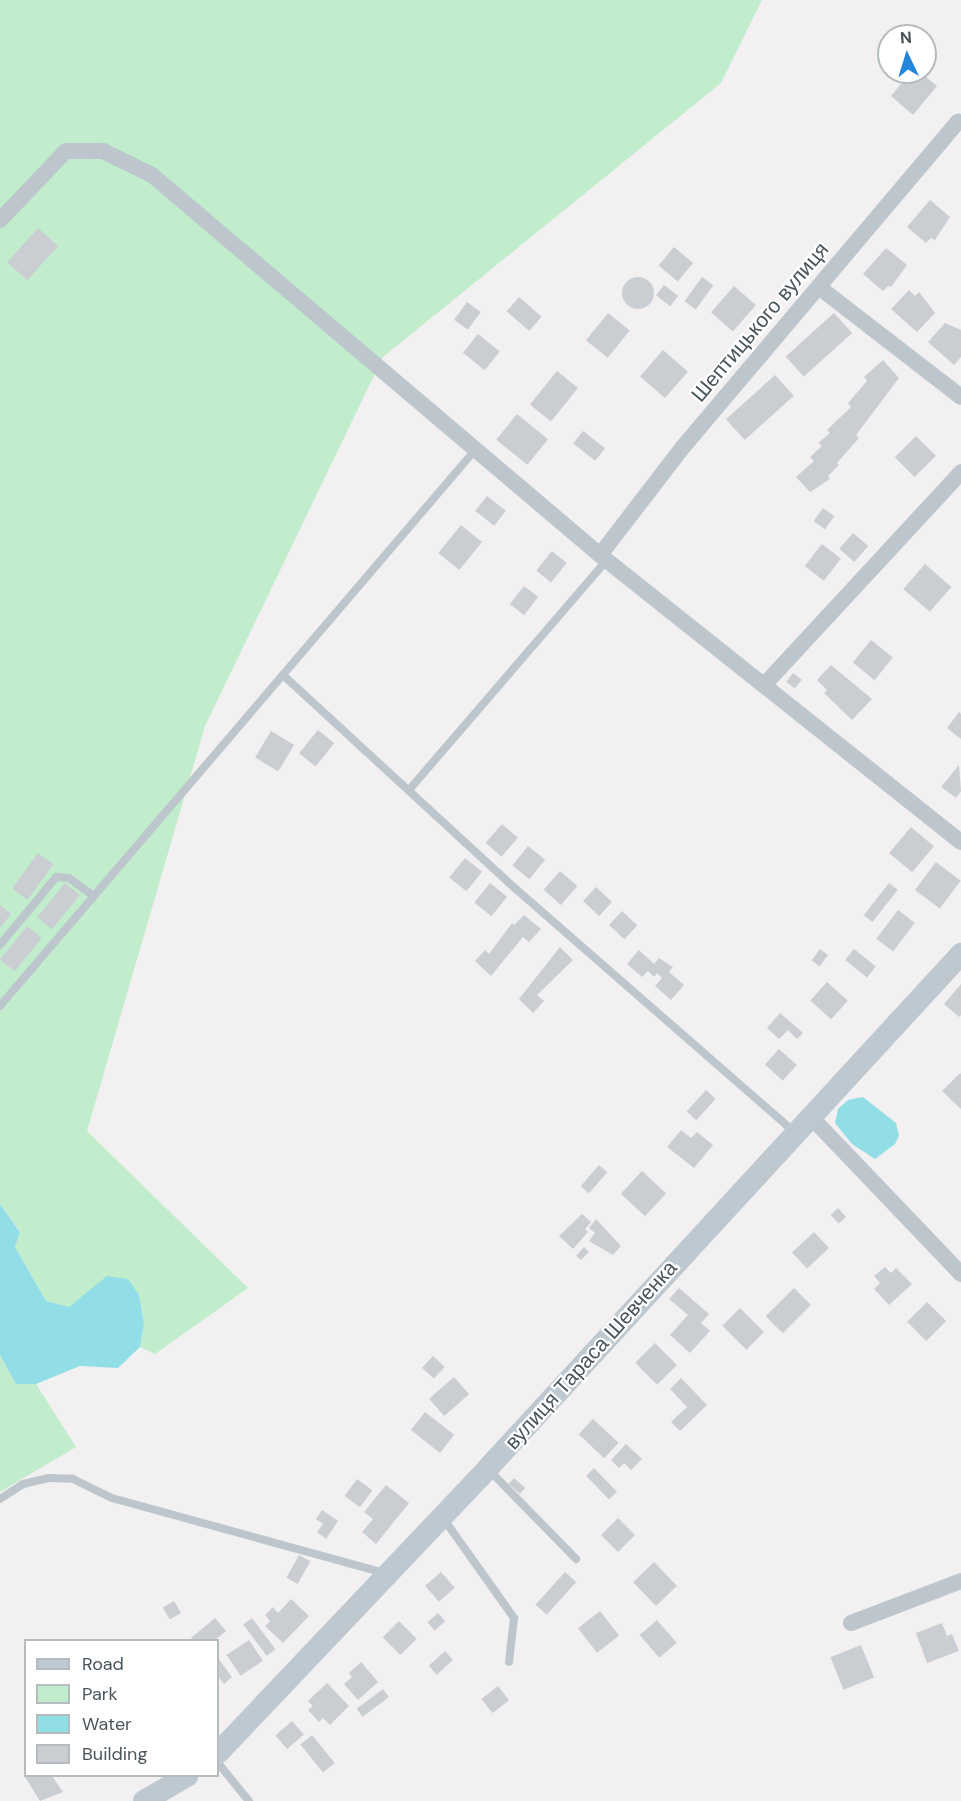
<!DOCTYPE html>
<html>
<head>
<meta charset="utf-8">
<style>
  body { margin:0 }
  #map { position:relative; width:961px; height:1801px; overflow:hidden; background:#f2f0f0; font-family:"DM Sans",sans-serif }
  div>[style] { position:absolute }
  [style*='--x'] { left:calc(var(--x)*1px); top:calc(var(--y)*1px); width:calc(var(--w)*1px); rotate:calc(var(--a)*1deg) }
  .green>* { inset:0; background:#c1edcd }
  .water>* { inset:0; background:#91dee7 }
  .building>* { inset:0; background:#caced2; transform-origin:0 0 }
  .round { border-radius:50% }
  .lane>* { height:8px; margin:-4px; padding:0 4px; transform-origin:4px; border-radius:4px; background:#bcc6cc }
  .street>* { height:16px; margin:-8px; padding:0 8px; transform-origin:8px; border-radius:8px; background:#bcc6cc }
  .secondary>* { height:22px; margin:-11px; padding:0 11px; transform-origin:11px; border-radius:11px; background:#bdc8d0 }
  span { translate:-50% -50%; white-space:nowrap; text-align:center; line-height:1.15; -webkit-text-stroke:4.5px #fff; paint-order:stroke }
  .street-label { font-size:21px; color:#49555c }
  .legend { position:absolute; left:24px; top:1639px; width:195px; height:138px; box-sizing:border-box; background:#fff; border:2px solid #b6bbbe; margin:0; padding:8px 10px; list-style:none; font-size:18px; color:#49555c }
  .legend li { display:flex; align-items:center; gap:12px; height:30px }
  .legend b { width:30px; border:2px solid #b6bbbe }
  .north { position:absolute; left:877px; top:24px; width:60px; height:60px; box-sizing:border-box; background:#fff; border:2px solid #b6bbbe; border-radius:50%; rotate:356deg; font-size:16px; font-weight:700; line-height:24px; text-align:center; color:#49555c }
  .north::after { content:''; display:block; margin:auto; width:21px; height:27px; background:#2386d9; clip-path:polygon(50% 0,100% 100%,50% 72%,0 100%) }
</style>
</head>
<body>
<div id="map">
  <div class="green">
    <div style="clip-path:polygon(0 0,762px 0,721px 83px,383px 357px,205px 726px,87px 1131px,248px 1288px,155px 1354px,140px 1347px,144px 1322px,139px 1295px,69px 1307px,46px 1301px,15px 1247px,20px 1231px,0 1204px)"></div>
    <div style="clip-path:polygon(0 1355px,16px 1384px,36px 1384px,76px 1447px,0 1492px)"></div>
  </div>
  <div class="water">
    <div style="clip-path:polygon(863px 1097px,896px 1123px,899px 1136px,895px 1144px,875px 1159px,852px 1144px,835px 1123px,838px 1109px,848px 1100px)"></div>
    <div style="clip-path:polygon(0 1204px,20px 1232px,15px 1247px,46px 1301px,69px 1307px,107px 1276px,128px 1279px,139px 1295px,144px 1323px,140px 1347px,118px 1368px,80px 1366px,36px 1384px,16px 1384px,0 1355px)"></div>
  </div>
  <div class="building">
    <div style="clip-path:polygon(911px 72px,920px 72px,937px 86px,913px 115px,891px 96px)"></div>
    <div style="clip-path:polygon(930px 200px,950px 217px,935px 240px,931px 238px,926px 243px,907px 227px)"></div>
    <div style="left:38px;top:228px;width:27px;height:46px;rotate:42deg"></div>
    <div style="left:674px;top:247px;width:25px;height:24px;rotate:40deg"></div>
    <div style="clip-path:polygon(886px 248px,907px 265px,891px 287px,888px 286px,883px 291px,863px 274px)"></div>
    <div style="left:702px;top:277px;width:14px;height:30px;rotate:36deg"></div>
    <div class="round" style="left:622px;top:277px;width:32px;height:32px"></div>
    <div style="left:664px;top:285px;width:18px;height:13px;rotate:38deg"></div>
    <div style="left:734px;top:286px;width:29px;height:35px;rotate:41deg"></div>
    <div style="clip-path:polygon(909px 290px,915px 296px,919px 292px,935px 313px,917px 332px,891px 309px)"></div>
    <div style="left:519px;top:297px;width:30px;height:19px;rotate:41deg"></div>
    <div style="left:467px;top:302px;width:17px;height:22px;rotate:36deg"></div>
    <div style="left:608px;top:313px;width:28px;height:35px;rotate:39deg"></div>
    <div style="left:834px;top:313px;width:27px;height:65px;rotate:48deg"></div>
    <div style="clip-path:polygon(945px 323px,961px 330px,961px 357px,954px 365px,928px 342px)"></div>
    <div style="left:478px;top:334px;width:28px;height:24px;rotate:39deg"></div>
    <div style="left:663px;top:350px;width:33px;height:35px;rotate:41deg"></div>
    <div style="clip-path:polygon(883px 360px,899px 378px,856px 435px,859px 438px,837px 463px,839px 465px,828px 476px,830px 479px,810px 492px,796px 477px,814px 461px,810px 457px,822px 446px,818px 443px,830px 433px,827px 430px,851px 407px,848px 403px,867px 381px,864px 377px)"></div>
    <div style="left:557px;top:371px;width:27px;height:43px;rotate:39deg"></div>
    <div style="left:775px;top:375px;width:28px;height:66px;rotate:48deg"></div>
    <div style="left:517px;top:414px;width:40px;height:33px;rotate:39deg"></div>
    <div style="left:583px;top:431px;width:28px;height:16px;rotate:38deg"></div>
    <div style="left:916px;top:436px;width:28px;height:30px;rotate:45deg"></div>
    <div style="left:487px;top:496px;width:24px;height:19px;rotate:38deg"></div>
    <div style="left:823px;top:508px;width:14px;height:16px;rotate:36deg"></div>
    <div style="left:461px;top:525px;width:27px;height:36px;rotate:39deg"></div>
    <div style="left:853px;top:533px;width:20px;height:21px;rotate:41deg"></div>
    <div style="left:822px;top:544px;width:24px;height:28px;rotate:38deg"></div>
    <div style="left:552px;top:551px;width:19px;height:25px;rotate:39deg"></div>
    <div style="left:925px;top:564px;width:35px;height:33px;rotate:41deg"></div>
    <div style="left:524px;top:586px;width:18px;height:23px;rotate:38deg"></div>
    <div style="left:871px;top:640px;width:28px;height:29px;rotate:39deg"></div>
    <div style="clip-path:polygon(831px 665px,872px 699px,852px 720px,824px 693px,827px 690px,817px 680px)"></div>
    <div style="left:793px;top:673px;width:11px;height:11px;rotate:38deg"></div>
    <div style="clip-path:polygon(959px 712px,961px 714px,961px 739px,947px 728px)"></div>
    <div style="left:318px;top:730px;width:21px;height:30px;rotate:39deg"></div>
    <div style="left:271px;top:731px;width:27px;height:31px;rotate:31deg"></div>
    <div style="clip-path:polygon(959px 765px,961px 791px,956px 798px,941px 787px)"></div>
    <div style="left:502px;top:824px;width:21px;height:25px;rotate:41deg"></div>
    <div style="left:911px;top:827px;width:30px;height:34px;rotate:40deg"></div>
    <div style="left:528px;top:846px;width:22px;height:25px;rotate:39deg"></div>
    <div style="left:38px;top:853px;width:19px;height:44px;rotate:36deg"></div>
    <div style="left:465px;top:858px;width:22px;height:25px;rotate:39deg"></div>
    <div style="left:936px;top:862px;width:31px;height:35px;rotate:37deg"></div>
    <div style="left:560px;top:871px;width:23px;height:25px;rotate:41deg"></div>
    <div style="left:65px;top:883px;width:19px;height:44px;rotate:39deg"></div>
    <div style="left:490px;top:883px;width:22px;height:25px;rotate:39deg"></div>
    <div style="left:889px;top:883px;width:11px;height:41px;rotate:38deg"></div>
    <div style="left:596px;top:887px;width:22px;height:19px;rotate:43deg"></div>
    <div style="clip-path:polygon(0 905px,11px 914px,0 928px)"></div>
    <div style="left:898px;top:910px;width:21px;height:36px;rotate:37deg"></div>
    <div style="left:622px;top:911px;width:21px;height:19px;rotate:43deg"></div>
    <div style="clip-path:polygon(524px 915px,541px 929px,529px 942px,523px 937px,491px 976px,475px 961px,485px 950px,489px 954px,512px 923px,514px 925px)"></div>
    <div style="left:27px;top:926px;width:19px;height:43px;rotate:39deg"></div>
    <div style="clip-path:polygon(560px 947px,573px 960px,537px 995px,544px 1001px,533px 1013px,519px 999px)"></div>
    <div style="left:820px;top:949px;width:10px;height:14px;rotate:37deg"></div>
    <div style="left:854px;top:949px;width:28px;height:14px;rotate:39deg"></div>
    <div style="clip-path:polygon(639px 950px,654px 964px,659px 958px,673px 967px,669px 972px,684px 985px,671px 1000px,655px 986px,662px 978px,657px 973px,654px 977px,648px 971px,642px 977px,627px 964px)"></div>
    <div style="left:827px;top:982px;width:28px;height:25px;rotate:42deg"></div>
    <div style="clip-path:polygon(961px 984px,961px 1015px,959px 1017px,944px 1004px)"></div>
    <div style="clip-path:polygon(780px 1013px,803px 1033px,797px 1039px,788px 1030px,779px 1039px,767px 1028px)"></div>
    <div style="left:779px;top:1049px;width:24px;height:21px;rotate:42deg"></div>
    <div style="clip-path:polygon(960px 1073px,961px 1074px,961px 1109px,942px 1091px)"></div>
    <div style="left:706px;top:1090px;width:13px;height:29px;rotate:42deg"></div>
    <div style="clip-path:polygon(681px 1130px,691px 1138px,697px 1132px,713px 1145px,694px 1168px,667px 1147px)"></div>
    <div style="left:599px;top:1165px;width:11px;height:28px;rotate:41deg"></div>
    <div style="left:642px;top:1171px;width:33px;height:31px;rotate:43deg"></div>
    <div style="left:838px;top:1208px;width:12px;height:10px;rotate:48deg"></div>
    <div style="clip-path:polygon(582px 1214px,591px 1222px,585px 1229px,588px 1232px,573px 1249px,559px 1236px)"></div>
    <div style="clip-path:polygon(596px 1219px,621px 1246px,613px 1255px,589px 1241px,595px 1233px,589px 1228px)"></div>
    <div style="left:814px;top:1232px;width:22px;height:30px;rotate:47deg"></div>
    <div style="clip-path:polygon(584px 1247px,589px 1252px,581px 1260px,576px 1256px)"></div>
    <div style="clip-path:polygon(885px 1267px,891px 1273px,896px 1268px,912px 1284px,889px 1305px,874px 1289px,880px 1283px,874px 1276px)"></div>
    <div style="clip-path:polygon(679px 1288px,709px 1314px,701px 1323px,710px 1331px,690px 1353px,670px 1335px,688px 1315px,669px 1299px)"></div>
    <div style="left:794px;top:1288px;width:24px;height:40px;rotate:45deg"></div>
    <div style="left:927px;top:1302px;width:27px;height:28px;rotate:45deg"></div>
    <div style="left:740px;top:1308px;width:34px;height:25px;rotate:45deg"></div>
    <div style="left:655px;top:1343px;width:31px;height:28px;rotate:45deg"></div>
    <div style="left:433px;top:1356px;width:16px;height:16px;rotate:43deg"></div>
    <div style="left:454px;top:1377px;width:23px;height:33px;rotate:49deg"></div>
    <div style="clip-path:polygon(681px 1378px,707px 1405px,680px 1431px,671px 1422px,687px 1407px,670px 1389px)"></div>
    <div style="left:425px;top:1412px;width:37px;height:23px;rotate:38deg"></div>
    <div style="left:593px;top:1419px;width:35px;height:21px;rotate:43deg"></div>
    <div style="clip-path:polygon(626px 1444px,642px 1459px,631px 1470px,624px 1463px,619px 1468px,611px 1460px)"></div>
    <div style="left:594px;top:1468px;width:33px;height:11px;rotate:46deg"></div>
    <div style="left:514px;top:1478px;width:15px;height:8px;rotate:42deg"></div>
    <div style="left:357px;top:1479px;width:19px;height:21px;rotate:36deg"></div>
    <div style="clip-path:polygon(386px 1485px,409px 1503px,376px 1544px,362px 1532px,373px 1519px,364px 1512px)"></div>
    <div style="clip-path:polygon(322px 1510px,338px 1521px,326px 1539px,317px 1532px,323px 1524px,316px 1519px)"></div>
    <div style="left:618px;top:1518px;width:24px;height:24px;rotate:45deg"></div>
    <div style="left:299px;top:1555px;width:13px;height:26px;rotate:29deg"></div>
    <div style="left:654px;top:1562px;width:33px;height:29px;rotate:46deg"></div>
    <div style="left:441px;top:1572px;width:21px;height:21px;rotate:49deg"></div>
    <div style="left:565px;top:1572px;width:15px;height:44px;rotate:42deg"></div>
    <div style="clip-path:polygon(291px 1599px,309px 1616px,283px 1643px,265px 1626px,270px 1621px,265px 1615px,273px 1607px,278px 1613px)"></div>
    <div style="left:174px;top:1601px;width:14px;height:13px;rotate:60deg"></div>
    <div style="left:600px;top:1611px;width:31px;height:28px;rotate:52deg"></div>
    <div style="left:438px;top:1613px;width:11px;height:14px;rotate:49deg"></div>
    <div style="clip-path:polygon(215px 1618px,226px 1631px,215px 1640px,193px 1640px,191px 1638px)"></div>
    <div style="left:252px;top:1618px;width:39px;height:11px;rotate:53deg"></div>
    <div style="left:657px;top:1620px;width:30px;height:23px;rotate:49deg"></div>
    <div style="left:399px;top:1621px;width:25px;height:23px;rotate:45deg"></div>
    <div style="clip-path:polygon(942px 1623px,947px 1636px,952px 1634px,959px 1651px,927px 1663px,916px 1633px)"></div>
    <div style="left:249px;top:1640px;width:25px;height:27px;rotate:56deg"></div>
    <div style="left:861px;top:1645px;width:35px;height:33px;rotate:68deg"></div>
    <div style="left:445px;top:1651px;width:12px;height:22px;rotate:48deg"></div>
    <div style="clip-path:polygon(218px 1658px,232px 1677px,224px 1684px,218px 1676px)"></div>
    <div style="clip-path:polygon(361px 1662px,378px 1682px,358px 1700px,344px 1684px,352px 1677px,349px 1673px)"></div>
    <div style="clip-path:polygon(327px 1683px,349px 1706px,330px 1725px,323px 1718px,319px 1722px,308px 1710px,313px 1706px,308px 1701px)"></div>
    <div style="left:498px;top:1686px;width:18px;height:21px;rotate:52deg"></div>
    <div style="left:383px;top:1689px;width:10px;height:33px;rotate:53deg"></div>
    <div style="left:292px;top:1721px;width:18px;height:22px;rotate:49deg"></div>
    <div style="left:312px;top:1735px;width:36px;height:15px;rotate:51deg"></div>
    <div style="clip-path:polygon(28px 1776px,52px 1776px,63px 1792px,40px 1801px,25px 1777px)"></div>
  </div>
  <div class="lane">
    <div style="--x:283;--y:675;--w:318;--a:42.6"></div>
    <div style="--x:517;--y:890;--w:370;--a:41.1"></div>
    <div style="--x:409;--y:790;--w:303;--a:-49.3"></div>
    <div style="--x:0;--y:945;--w:88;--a:-50.5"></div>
    <div style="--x:56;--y:877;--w:13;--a:4"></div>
    <div style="--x:69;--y:878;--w:31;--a:36"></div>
    <div style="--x:0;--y:1006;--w:731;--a:-49.49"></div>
    <div style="--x:488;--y:1469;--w:126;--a:45.6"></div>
    <div style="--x:0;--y:1499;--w:27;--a:-33"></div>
    <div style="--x:23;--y:1484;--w:27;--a:-13"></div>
    <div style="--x:49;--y:1478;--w:24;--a:2"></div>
    <div style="--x:73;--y:1479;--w:43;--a:26"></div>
    <div style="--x:112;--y:1498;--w:283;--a:15.4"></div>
    <div style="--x:443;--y:1518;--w:123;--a:54.6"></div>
    <div style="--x:514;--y:1618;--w:44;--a:96.5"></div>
    <div style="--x:218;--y:1763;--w:49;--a:50.8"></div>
  </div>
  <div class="street">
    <div style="--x:0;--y:220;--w:95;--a:-46.3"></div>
    <div style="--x:66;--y:151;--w:37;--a:0"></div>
    <div style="--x:103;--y:151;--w:55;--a:26.1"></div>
    <div style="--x:152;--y:175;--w:587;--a:40.31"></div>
    <div style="--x:600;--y:555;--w:461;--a:38.5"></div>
    <div style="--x:820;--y:288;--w:178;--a:37.7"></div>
    <div style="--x:600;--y:555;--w:136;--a:-52.5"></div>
    <div style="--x:683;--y:447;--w:426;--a:-49.8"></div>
    <div style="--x:765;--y:684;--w:289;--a:-47.2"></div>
    <div style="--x:812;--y:1118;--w:216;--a:46.3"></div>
    <div style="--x:851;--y:1623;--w:118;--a:-20.9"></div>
  </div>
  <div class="secondary">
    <div style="--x:218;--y:1753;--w:393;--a:-46.5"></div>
    <div style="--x:488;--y:1468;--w:699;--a:-47.38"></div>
    <div style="--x:144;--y:1801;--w:50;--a:-30.2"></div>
  </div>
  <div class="street-label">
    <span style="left:760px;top:322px;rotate:-50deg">Шептицького вулиця</span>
    <span style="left:591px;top:1355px;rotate:-48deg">вулиця Тараса Шевченка</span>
  </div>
  <ul class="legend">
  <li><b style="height:8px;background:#bdc8d0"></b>Road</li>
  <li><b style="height:16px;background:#c1edcd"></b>Park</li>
  <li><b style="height:16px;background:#91dee7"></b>Water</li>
  <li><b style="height:16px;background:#caced2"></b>Building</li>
  </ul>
  <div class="north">N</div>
</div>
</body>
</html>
